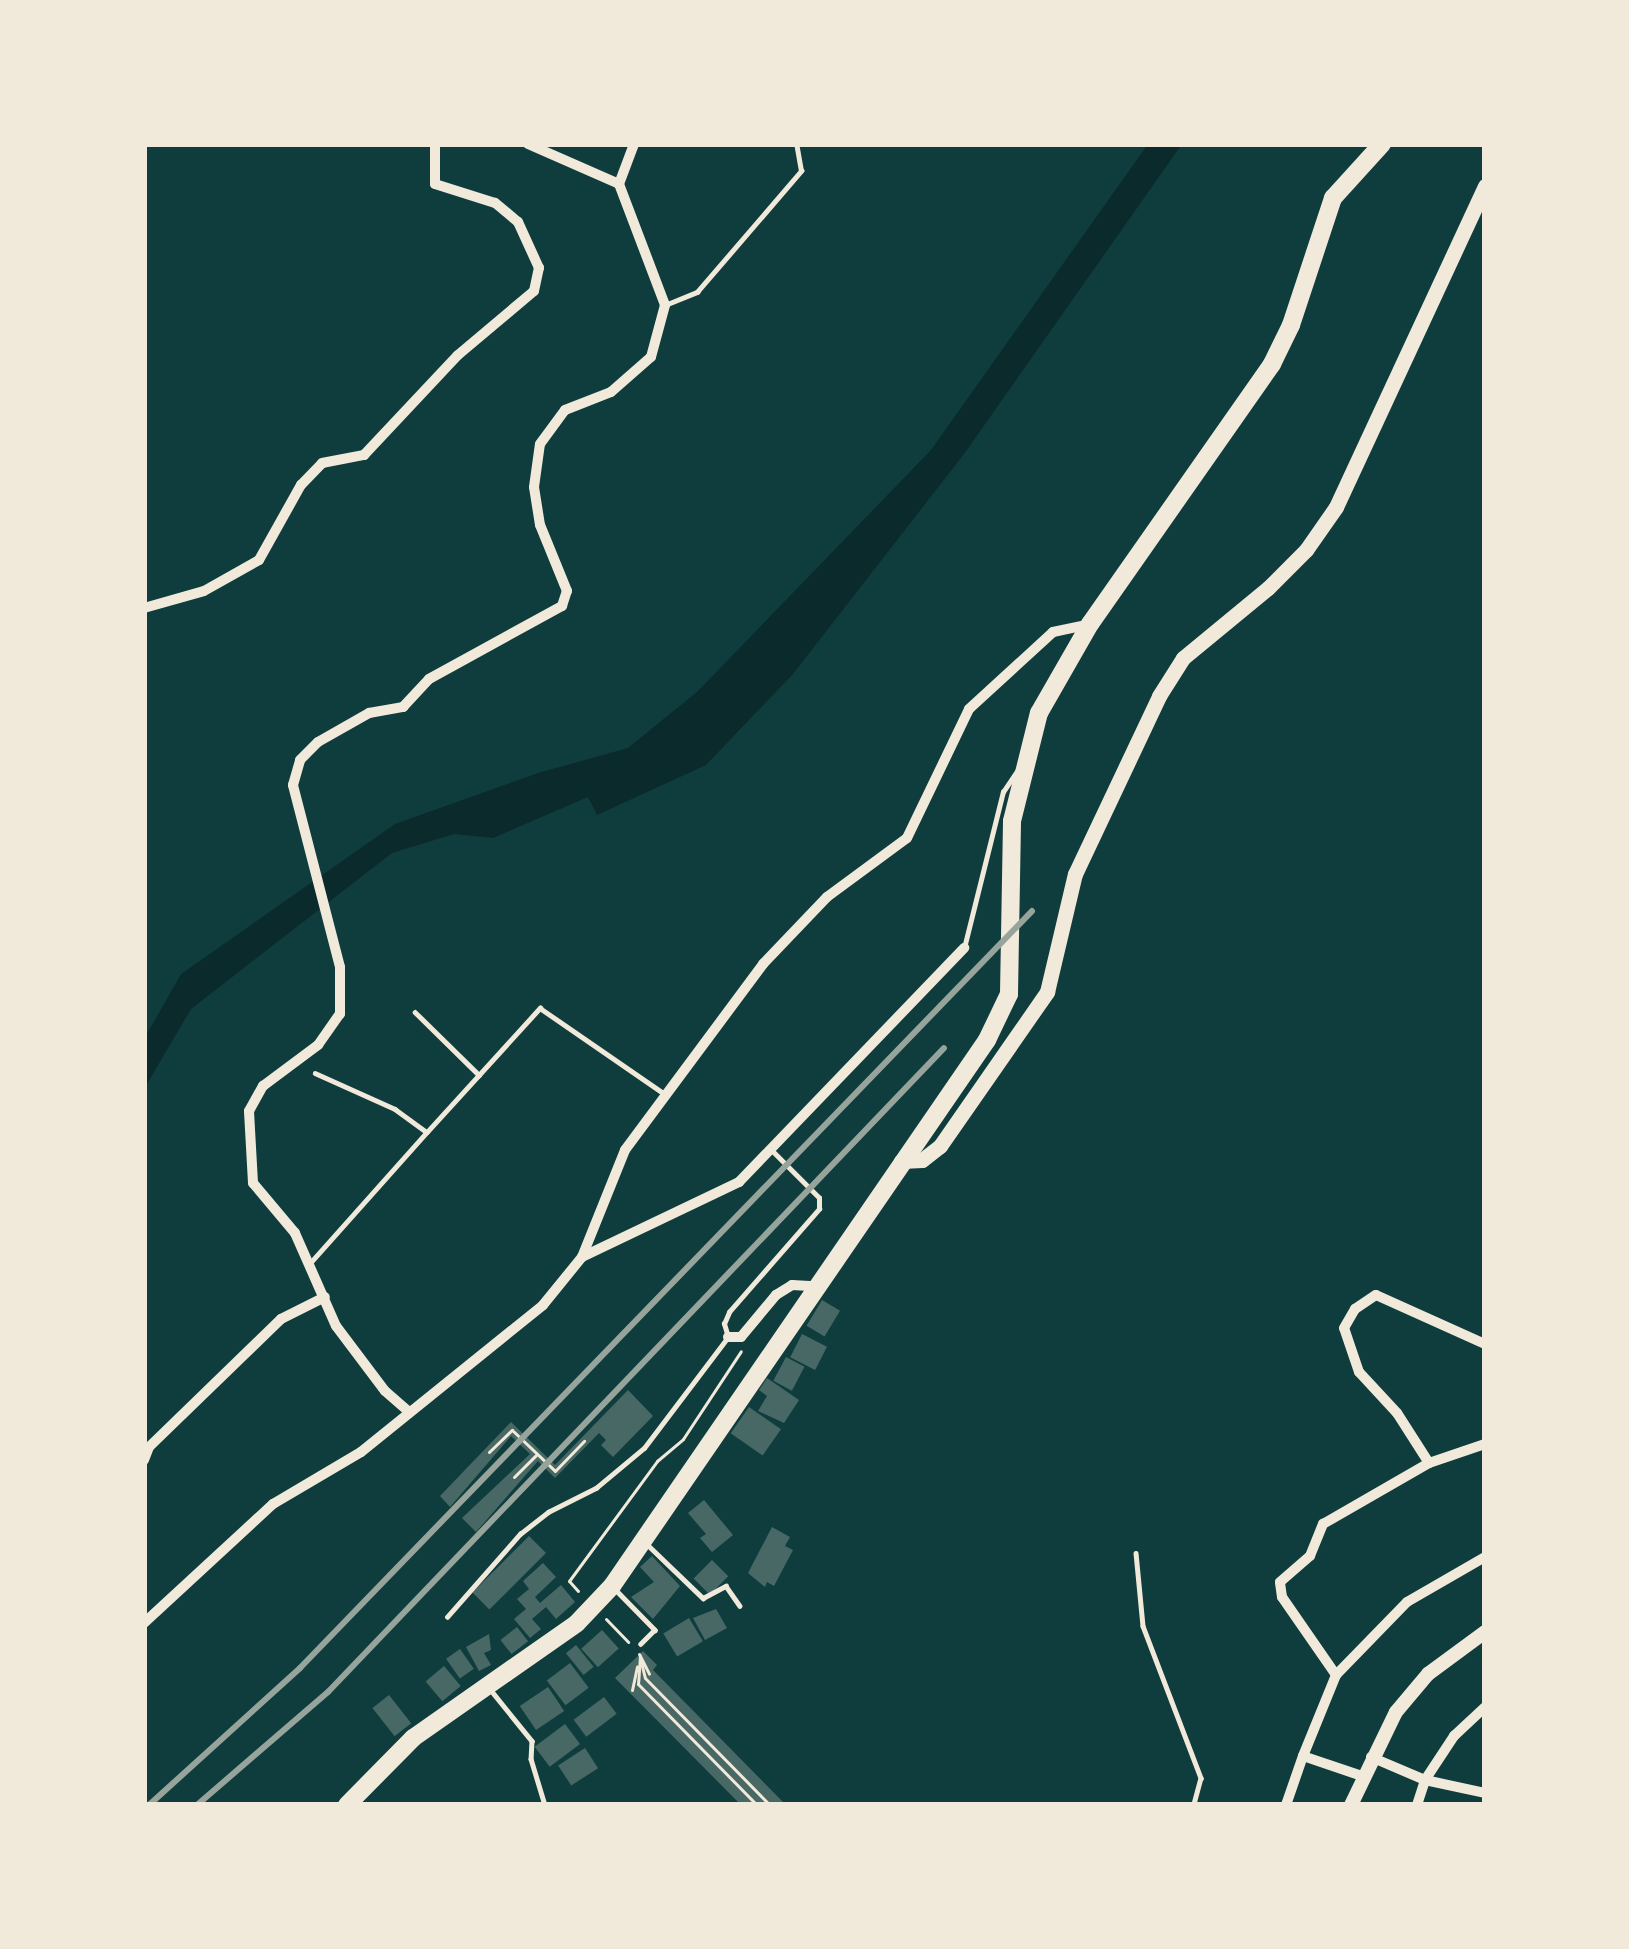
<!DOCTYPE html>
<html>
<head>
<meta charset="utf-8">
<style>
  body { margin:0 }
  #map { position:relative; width:1629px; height:1949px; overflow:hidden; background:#0f3d3e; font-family:Karla,sans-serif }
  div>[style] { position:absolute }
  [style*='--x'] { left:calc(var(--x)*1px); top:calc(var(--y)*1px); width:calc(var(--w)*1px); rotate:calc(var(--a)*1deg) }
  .water>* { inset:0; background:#0a2a2b }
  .building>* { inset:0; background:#486865; transform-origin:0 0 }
  .path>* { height:3px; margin:-1.5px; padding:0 1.5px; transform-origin:1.5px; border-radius:1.5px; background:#f1e9da }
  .service>* { height:4.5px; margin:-2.25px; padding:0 2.25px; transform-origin:2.25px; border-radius:2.25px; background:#f1e9da }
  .minor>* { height:10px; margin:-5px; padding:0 5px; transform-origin:5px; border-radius:5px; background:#f1e9da }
  .tertiary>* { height:14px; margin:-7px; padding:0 7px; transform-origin:7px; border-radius:7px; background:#f1e9da }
  .secondary>* { height:15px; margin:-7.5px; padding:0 7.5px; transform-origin:7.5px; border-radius:7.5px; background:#f1e9da }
  .trunk>* { height:18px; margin:-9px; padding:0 9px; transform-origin:9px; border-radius:9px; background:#f1e9da }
  .rail>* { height:6px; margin:-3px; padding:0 3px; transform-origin:3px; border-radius:3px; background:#97a49c }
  span { translate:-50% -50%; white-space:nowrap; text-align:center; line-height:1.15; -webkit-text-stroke:12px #f1e9da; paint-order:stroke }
  .frame { position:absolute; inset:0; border:147px solid #f1e9da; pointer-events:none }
</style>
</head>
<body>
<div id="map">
  <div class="water">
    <div style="clip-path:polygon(1148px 144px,1182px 144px,964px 454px,793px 674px,706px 765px,597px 815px,588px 797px,493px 838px,454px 834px,392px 853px,191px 1009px,144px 1089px,144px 1039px,181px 974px,395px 824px,538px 773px,628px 748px,698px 691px,931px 450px)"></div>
  </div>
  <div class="building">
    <div style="left:822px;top:1300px;width:21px;height:30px;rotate:31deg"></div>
    <div style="left:802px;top:1334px;width:28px;height:26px;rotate:27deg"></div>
    <div style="left:786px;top:1357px;width:21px;height:27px;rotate:28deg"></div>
    <div style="clip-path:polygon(767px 1378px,799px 1400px,784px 1423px,758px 1411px,767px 1396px,759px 1390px)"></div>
    <div style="clip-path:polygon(628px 1390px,653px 1416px,613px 1457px,601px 1445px,606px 1440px,599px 1433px,555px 1478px,538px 1461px,476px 1532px,462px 1518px,530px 1454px,511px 1436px,450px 1507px,440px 1496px,511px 1422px,555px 1465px)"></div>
    <div style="left:749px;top:1407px;width:39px;height:32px;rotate:35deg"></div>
    <div style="clip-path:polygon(704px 1500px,733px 1535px,712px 1552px,700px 1538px,706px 1534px,688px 1513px)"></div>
    <div style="clip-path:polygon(772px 1527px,790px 1537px,785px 1546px,793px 1550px,774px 1586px,767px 1582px,765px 1587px,748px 1573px)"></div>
    <div style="left:529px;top:1536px;width:24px;height:80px;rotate:45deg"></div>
    <div style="clip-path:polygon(652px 1556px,680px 1586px,653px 1619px,631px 1597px,654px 1582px,640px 1567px)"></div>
    <div style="left:712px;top:1560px;width:23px;height:26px;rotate:45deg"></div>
    <div style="clip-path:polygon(543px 1563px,556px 1577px,535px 1597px,540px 1603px,561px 1585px,575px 1602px,556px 1619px,546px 1607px,532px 1619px,541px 1629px,530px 1638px,514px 1619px,526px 1609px,517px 1599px,529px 1589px,523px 1581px)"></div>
    <div style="clip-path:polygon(716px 1609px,727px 1628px,705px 1640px,693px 1618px)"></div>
    <div style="left:689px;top:1618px;width:27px;height:30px;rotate:59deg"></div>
    <div style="left:517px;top:1627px;width:18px;height:21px;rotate:52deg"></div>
    <div style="left:602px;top:1630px;width:25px;height:28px;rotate:48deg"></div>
    <div style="clip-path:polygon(489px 1634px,491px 1650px,484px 1653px,491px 1665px,479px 1671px,466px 1647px)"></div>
    <div style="left:576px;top:1645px;width:28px;height:13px;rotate:51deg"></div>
    <div style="left:460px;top:1649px;width:24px;height:17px;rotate:55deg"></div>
    <div style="clip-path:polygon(643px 1651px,657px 1665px,653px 1670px,786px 1805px,741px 1805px,615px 1678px)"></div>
    <div style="left:570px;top:1663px;width:31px;height:29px;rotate:53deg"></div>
    <div style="left:444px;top:1666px;width:26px;height:24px;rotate:50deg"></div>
    <div style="left:548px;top:1687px;width:29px;height:34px;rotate:56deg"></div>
    <div style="left:389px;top:1695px;width:36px;height:21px;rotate:52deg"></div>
    <div style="left:604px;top:1697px;width:21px;height:38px;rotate:53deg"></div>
    <div style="left:565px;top:1724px;width:25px;height:38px;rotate:53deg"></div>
    <div style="left:585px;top:1748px;width:24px;height:32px;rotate:57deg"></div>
  </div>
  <div class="path">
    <div style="--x:489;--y:1452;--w:32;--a:-44"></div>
    <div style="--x:512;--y:1430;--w:59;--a:43.6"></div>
    <div style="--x:555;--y:1471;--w:42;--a:-46"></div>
    <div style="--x:514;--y:1477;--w:31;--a:-45"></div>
    <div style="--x:578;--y:1591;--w:13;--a:-132"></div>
    <div style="--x:569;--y:1581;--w:149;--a:-53.7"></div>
    <div style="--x:657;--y:1461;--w:34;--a:-40"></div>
    <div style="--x:683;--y:1439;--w:105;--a:-56.6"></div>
    <div style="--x:606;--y:1619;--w:32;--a:46"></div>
    <div style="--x:639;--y:1654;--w:22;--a:63"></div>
    <div style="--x:640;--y:1656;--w:28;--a:94"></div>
    <div style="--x:638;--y:1684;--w:170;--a:45.5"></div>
    <div style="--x:641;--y:1662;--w:16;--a:76"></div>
    <div style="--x:645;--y:1678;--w:178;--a:45.5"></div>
    <div style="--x:632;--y:1690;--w:24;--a:-78"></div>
  </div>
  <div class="service">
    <div style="--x:665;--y:305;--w:35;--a:-22"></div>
    <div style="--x:697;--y:292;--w:160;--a:-49.3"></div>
    <div style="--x:801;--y:171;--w:27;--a:-100"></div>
    <div style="--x:964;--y:948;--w:161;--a:-76"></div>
    <div style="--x:1003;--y:792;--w:25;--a:-56"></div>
    <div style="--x:415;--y:1012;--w:90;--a:44.5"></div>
    <div style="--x:315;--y:1073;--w:88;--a:24.2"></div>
    <div style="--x:395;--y:1109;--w:39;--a:36"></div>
    <div style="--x:427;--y:1132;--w:168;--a:-47.7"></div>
    <div style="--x:540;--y:1008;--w:150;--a:34.6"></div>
    <div style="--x:311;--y:1262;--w:174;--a:-48.3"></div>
    <div style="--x:650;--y:1547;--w:74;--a:43.9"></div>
    <div style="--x:703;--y:1598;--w:26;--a:-28"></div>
    <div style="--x:726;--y:1586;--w:24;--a:55"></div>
    <div style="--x:1136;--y:1553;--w:73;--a:84.5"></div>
    <div style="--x:1143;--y:1626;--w:163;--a:69.1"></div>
    <div style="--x:1201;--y:1778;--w:28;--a:105"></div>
    <div style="--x:616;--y:1590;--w:56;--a:45.7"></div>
    <div style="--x:655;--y:1630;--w:20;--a:135"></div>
    <div style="--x:447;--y:1617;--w:111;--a:-48.7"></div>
    <div style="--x:520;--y:1534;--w:36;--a:-38"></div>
    <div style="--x:548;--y:1512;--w:54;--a:-26.6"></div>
    <div style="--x:596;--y:1488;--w:62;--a:-39.8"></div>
    <div style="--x:644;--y:1448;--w:139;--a:-52.9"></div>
    <div style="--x:728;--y:1337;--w:14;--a:-107"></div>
    <div style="--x:724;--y:1324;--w:13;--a:-67"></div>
    <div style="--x:729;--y:1312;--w:137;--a:-48.9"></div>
    <div style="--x:819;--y:1209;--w:11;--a:-90"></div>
    <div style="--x:819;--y:1198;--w:66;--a:-135"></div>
    <div style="--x:490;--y:1689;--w:67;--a:51.1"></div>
    <div style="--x:532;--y:1741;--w:18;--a:93"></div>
    <div style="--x:531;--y:1759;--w:48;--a:73.1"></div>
  </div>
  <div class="minor">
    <div style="--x:528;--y:144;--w:99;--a:23.7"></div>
    <div style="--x:144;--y:608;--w:62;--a:-15.8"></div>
    <div style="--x:204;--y:591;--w:63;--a:-29.4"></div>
    <div style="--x:259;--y:560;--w:86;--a:-60.8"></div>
    <div style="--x:301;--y:485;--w:30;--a:-46"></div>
    <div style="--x:322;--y:463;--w:43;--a:-10.8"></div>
    <div style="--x:364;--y:455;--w:137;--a:-46.8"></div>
    <div style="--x:458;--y:355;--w:99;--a:-40.1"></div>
    <div style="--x:534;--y:291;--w:24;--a:-78"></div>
    <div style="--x:539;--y:268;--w:51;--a:-114.5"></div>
    <div style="--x:518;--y:222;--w:30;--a:-140"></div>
    <div style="--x:495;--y:203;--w:63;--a:-162.4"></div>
    <div style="--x:435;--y:184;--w:40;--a:-90"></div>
    <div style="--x:582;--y:1257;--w:174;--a:-25.5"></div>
    <div style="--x:739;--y:1182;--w:325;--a:-46.1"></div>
    <div style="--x:728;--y:1337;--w:13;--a:0"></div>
    <div style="--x:741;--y:1337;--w:55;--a:-50.2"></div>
    <div style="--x:776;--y:1295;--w:19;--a:-32"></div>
    <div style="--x:792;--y:1285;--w:22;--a:3"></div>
    <div style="--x:408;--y:1411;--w:30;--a:-139"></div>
    <div style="--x:385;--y:1391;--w:81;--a:-127"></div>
    <div style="--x:336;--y:1326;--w:102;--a:-113.8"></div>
    <div style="--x:295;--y:1233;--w:65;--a:-130"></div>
    <div style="--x:253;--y:1183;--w:72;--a:-93.2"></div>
    <div style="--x:249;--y:1111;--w:29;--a:-61"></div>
    <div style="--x:263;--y:1086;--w:69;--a:-36.7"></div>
    <div style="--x:318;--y:1045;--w:38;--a:-55"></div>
    <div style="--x:340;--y:1014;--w:47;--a:-90"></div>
    <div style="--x:340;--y:967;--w:188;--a:-104.5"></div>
    <div style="--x:293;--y:785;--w:26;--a:-74"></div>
    <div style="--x:300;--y:760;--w:25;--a:-45"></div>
    <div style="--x:318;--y:742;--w:59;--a:-29.6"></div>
    <div style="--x:369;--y:713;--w:35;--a:-10"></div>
    <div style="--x:403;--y:707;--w:38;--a:-47"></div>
    <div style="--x:429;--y:679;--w:152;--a:-28.8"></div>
    <div style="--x:562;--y:606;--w:16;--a:-72"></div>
    <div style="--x:567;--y:591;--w:71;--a:-112.2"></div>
    <div style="--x:540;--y:525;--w:38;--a:-99"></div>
    <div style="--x:534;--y:487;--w:43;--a:-82.1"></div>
    <div style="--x:540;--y:444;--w:42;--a:-53.7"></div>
    <div style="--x:565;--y:410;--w:49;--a:-21.4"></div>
    <div style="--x:611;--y:392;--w:53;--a:-41.2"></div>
    <div style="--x:651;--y:357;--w:54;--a:-74.9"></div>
    <div style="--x:665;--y:305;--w:129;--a:-110.8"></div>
    <div style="--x:619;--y:184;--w:43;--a:-69.4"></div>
    <div style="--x:144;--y:1460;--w:14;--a:-69"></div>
    <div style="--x:149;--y:1447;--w:184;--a:-44.1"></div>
    <div style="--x:281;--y:1319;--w:49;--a:-26.6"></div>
    <div style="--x:1429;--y:1463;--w:59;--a:-122.6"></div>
    <div style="--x:1397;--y:1413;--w:56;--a:-132.8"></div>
    <div style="--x:1359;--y:1372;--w:46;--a:-108.8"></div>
    <div style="--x:1344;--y:1328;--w:22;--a:-60"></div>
    <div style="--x:1355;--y:1309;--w:25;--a:-34"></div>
    <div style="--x:1376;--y:1295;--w:120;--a:24.2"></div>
    <div style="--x:144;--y:1623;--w:176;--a:-42.7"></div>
    <div style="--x:273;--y:1504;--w:102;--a:-30.6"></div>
    <div style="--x:361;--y:1452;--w:234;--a:-38.9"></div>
    <div style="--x:543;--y:1305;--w:62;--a:-50.9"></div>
    <div style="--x:582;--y:1257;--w:115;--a:-68.1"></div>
    <div style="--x:625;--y:1150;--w:232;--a:-53.4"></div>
    <div style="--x:763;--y:964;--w:93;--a:-46.3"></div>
    <div style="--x:827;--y:897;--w:99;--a:-36.4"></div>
    <div style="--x:907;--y:838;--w:143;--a:-64.3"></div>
    <div style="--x:969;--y:709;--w:114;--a:-42.5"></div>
    <div style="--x:1053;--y:632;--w:38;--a:-12"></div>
    <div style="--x:1336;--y:1675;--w:95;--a:-124.7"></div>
    <div style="--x:1282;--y:1597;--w:15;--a:-98"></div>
    <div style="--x:1280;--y:1582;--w:40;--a:-41"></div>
    <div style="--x:1310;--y:1556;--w:35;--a:-68"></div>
    <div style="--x:1323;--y:1524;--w:122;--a:-29.9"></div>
    <div style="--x:1429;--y:1463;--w:59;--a:-18.7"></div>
    <div style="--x:1371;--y:1757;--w:59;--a:23.1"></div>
    <div style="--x:1425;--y:1780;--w:61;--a:12.2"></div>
    <div style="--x:1362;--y:1776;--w:62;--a:-161.3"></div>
    <div style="--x:1303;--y:1756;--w:87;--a:-67.8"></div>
    <div style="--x:1336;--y:1675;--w:102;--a:-45.8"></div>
    <div style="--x:1407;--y:1602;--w:90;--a:-30"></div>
    <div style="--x:1286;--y:1805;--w:52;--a:-70.9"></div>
    <div style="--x:1417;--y:1805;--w:26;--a:-72"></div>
    <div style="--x:1425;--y:1780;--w:53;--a:-56.6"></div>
    <div style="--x:1454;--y:1736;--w:42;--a:-43.1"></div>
  </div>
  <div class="tertiary">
    <div style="--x:1351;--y:1805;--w:103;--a:-64.2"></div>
    <div style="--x:1396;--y:1712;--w:50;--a:-49.9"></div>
    <div style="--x:1428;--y:1674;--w:71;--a:-36.4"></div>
  </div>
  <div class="secondary">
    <div style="--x:901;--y:1161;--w:21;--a:-3"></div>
    <div style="--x:922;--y:1160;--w:23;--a:-38"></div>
    <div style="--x:940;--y:1146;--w:188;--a:-55.2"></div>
    <div style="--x:1047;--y:992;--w:121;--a:-76.7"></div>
    <div style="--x:1075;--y:874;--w:197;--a:-64.7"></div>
    <div style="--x:1159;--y:696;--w:45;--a:-57.7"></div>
    <div style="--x:1183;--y:658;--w:110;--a:-39.5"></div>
    <div style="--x:1268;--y:588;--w:54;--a:-45"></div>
    <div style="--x:1306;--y:550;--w:52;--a:-55.1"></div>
    <div style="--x:1336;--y:507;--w:354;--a:-65.1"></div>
  </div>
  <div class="trunk">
    <div style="--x:347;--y:1805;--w:94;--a:-45.4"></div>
    <div style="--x:413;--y:1738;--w:200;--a:-35"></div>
    <div style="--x:577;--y:1623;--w:51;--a:-46.6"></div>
    <div style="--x:612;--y:1586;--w:662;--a:-55.52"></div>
    <div style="--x:987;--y:1040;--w:51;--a:-64.4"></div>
    <div style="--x:1009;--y:994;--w:173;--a:-89"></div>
    <div style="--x:1012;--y:821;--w:111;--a:-76"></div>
    <div style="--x:1039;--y:713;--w:103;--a:-60.2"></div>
    <div style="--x:1090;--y:624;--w:317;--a:-55"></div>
    <div style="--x:1272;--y:364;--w:43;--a:-64"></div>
    <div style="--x:1291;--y:325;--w:134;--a:-71.7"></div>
    <div style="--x:1333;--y:198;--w:73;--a:-47.8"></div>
  </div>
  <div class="rail">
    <div style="--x:149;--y:1805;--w:204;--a:-42.2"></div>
    <div style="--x:300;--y:1668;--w:1053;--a:-45.96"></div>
    <div style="--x:197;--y:1805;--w:173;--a:-40.8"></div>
    <div style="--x:328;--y:1692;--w:891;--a:-46.27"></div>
  </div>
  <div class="frame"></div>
</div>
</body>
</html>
